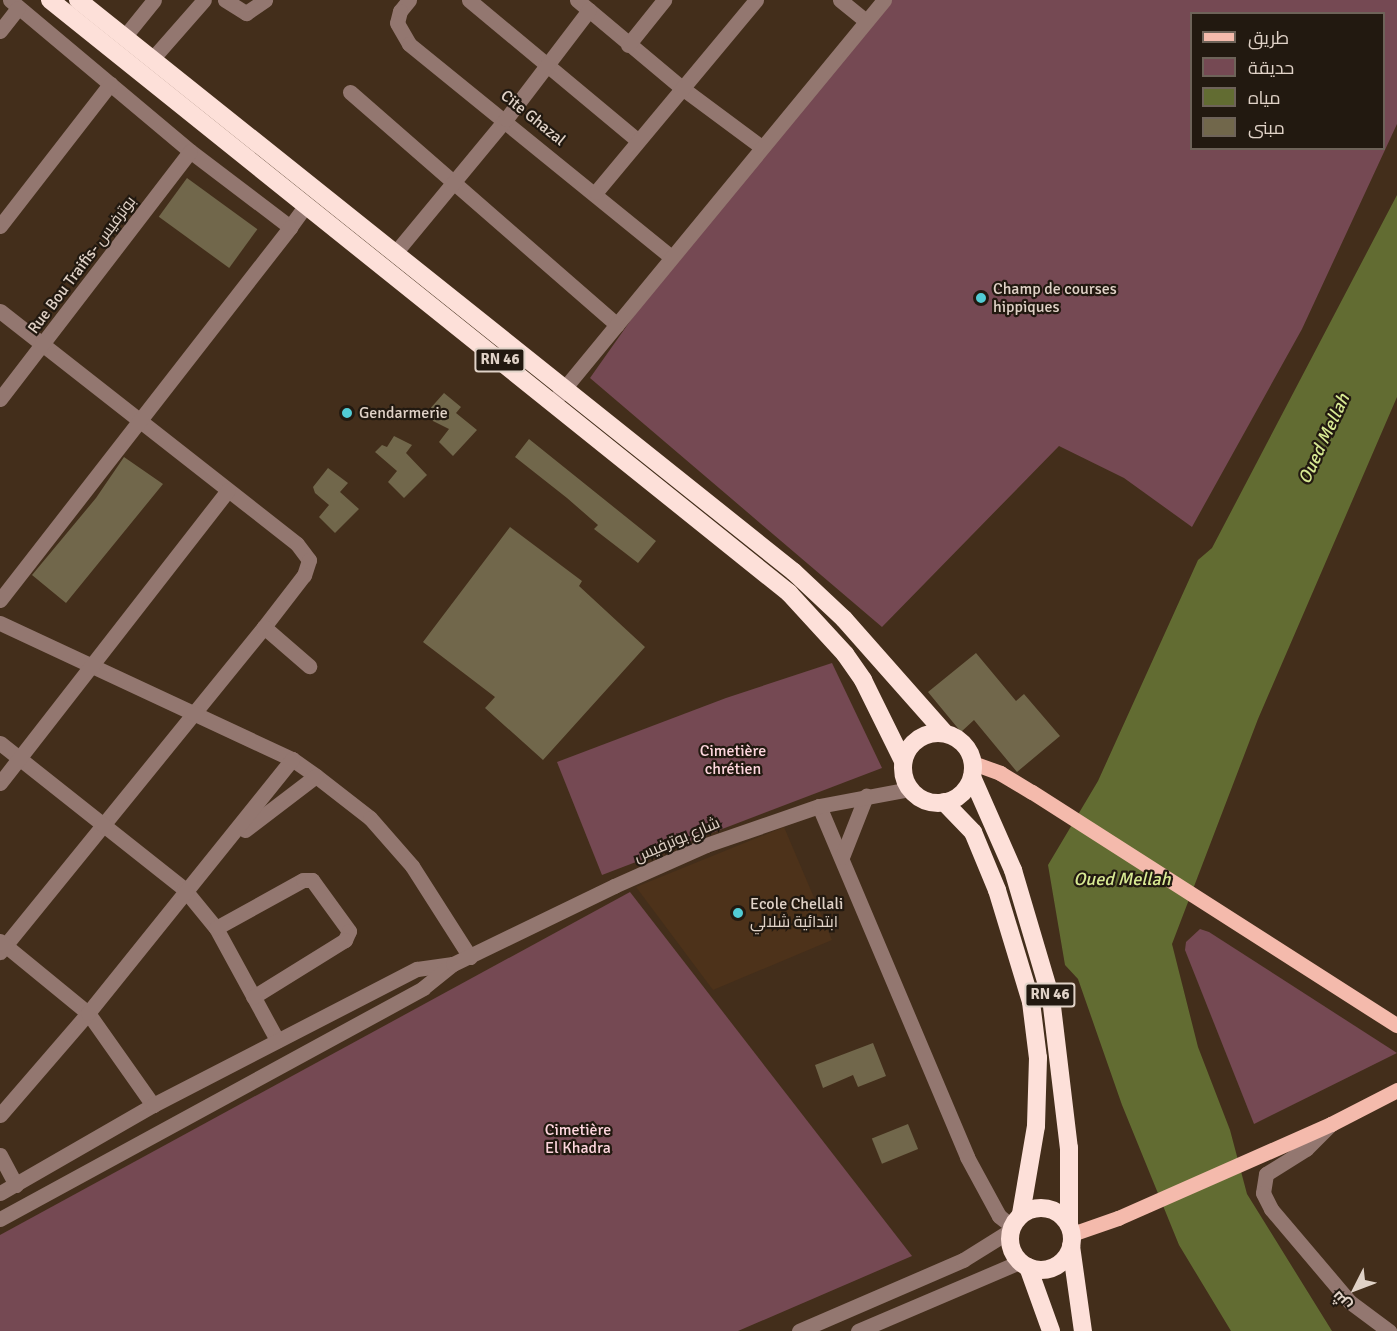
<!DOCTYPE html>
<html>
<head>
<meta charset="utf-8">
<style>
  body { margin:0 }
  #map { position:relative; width:1397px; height:1331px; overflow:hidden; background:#432e1b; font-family:Signika,Cairo,sans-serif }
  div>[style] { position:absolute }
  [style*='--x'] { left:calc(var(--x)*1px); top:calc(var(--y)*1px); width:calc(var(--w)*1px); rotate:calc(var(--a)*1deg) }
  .built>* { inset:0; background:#4d321a }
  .green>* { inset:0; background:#754953 }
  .water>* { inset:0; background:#626c32 }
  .building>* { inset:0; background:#71674b; transform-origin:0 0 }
  .minor>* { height:15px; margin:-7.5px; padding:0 7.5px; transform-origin:7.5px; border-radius:7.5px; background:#937770 }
  .major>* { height:15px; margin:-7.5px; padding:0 7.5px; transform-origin:7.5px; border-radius:7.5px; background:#f4baac }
  .highway>* { height:18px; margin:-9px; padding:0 9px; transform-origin:9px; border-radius:9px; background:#fde0d9 }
  .highway>.ring { margin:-9px; padding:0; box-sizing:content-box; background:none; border:18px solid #fde0d9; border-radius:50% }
  .dots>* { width:16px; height:16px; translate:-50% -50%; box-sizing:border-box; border:3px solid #221910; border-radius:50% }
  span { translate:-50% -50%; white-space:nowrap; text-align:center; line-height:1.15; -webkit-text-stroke:4.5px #221910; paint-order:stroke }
  .shield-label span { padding:2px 4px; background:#221910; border:2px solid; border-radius:4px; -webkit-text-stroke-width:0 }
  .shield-label { font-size:15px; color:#e0d2c7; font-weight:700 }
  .street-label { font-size:16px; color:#e0d2c7 }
  .poi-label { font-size:16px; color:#e0d2c7 }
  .left { translate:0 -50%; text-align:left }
  .park-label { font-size:16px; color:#fed6de }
  .water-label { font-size:18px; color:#d8ea93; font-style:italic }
  .legend { position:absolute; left:1190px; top:12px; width:195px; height:138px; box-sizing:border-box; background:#221910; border:2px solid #6e6359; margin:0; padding:8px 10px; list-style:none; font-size:18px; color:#e0d2c7 }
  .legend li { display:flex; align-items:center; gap:12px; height:30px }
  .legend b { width:30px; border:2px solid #6e6359 }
  .north { position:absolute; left:1325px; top:1259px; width:60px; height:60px; -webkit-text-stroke:4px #221910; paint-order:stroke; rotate:228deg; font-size:16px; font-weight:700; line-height:24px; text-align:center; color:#e0d2c7 }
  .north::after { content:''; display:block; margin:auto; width:21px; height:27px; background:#e0d2c7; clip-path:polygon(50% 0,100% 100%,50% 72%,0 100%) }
</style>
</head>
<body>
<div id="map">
  <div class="built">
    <div style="clip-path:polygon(784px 827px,832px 940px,713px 990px,636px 887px)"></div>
  </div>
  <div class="green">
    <div style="clip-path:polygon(evenodd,888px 0,1397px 0,1397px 124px,1302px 329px,1192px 527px,1124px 478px,1059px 446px,882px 627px,590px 378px,669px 266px,888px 0,1192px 14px,1384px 14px,1384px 148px,1192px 148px,1192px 14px)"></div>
    <div style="clip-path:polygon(832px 663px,882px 768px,602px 875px,557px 762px,726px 698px)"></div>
    <div style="clip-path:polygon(630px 892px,912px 1256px,738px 1331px,0 1331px,0 1235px)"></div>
    <div style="clip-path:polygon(1200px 929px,1209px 932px,1397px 1053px,1254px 1124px,1185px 950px,1186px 942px)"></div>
  </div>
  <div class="water">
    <div style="clip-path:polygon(1397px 195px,1397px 397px,1258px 719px,1172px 944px,1198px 1047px,1230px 1130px,1247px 1194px,1332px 1331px,1231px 1331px,1179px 1245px,1122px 1105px,1078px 979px,1065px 965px,1048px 865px,1098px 781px,1198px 560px,1212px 548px)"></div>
  </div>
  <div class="building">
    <div style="left:187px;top:178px;width:87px;height:48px;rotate:36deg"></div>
    <div style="clip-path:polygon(444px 393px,461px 407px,456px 413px,477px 430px,453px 456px,439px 442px,449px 429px,433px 421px,428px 411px)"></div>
    <div style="clip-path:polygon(394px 436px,412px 445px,406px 453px,427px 475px,404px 498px,388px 482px,397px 471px,375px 452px,382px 445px,387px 447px)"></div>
    <div style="clip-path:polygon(529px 439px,656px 541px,638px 563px,594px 529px,598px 525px,567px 498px,515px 457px)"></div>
    <div style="clip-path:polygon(124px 457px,163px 484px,66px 603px,32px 575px,96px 498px)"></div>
    <div style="clip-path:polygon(328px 468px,348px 483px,340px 492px,359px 509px,335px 533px,319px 517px,329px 505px,315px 493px,313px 487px)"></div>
    <div style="clip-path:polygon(510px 527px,582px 581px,579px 586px,645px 647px,543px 760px,485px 708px,495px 697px,423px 642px)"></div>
    <div style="clip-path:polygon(976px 653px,1016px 701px,1024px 694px,1060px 736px,1017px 772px,974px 720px,961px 732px,928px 692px)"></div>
    <div style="clip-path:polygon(873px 1043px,886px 1076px,858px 1087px,853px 1075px,823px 1088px,815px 1065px)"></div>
    <div style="left:908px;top:1124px;width:27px;height:39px;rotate:68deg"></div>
  </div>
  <div class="minor">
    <div style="--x:10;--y:0;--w:235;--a:40"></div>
    <div style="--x:190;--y:151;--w:126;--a:37.2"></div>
    <div style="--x:290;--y:227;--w:27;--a:-54"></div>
    <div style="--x:225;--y:0;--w:25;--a:32"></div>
    <div style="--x:246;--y:13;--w:23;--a:-34"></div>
    <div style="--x:409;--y:0;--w:14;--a:129"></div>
    <div style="--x:400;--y:11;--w:12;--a:104"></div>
    <div style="--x:397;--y:23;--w:24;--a:60"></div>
    <div style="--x:409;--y:44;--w:338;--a:39.1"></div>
    <div style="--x:469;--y:0;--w:220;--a:39.8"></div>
    <div style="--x:577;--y:0;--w:137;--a:40"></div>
    <div style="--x:682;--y:88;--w:97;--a:36.6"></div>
    <div style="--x:840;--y:0;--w:33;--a:39"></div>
    <div style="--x:0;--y:31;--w:29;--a:-52"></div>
    <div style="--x:125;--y:36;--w:46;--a:-51.1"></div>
    <div style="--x:628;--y:45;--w:58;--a:-51.3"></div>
    <div style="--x:153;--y:58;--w:77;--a:-48.7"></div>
    <div style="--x:350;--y:92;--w:354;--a:41.1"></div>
    <div style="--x:596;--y:192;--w:250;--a:-50.2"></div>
    <div style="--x:0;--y:226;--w:180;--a:-52.2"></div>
    <div style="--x:395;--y:253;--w:174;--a:-50.4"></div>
    <div style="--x:506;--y:119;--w:137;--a:-52.7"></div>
    <div style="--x:0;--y:311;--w:377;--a:38.1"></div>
    <div style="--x:297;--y:544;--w:20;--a:53"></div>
    <div style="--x:309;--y:560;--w:16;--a:108"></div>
    <div style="--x:304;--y:575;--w:66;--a:127.6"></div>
    <div style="--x:264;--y:627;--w:419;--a:129.1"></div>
    <div style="--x:558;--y:396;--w:513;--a:-50.54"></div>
    <div style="--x:0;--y:399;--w:312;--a:-52.5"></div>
    <div style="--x:0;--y:600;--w:472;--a:-52.1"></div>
    <div style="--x:0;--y:623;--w:322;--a:25"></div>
    <div style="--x:292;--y:759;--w:29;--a:35"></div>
    <div style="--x:316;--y:776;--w:68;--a:37.9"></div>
    <div style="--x:370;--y:818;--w:64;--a:48.8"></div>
    <div style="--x:412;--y:866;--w:108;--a:57.5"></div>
    <div style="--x:264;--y:627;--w:60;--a:40.9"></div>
    <div style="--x:0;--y:743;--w:235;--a:38.4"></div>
    <div style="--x:184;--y:889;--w:50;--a:50.6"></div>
    <div style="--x:216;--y:928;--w:128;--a:61.4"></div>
    <div style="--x:0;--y:783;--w:371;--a:-52.1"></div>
    <div style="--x:819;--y:806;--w:381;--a:67.1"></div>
    <div style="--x:967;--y:1157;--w:67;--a:61.5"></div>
    <div style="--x:999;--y:1216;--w:16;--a:38"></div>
    <div style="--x:245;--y:830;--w:89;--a:-37.3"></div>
    <div style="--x:842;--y:857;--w:66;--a:-68.5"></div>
    <div style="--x:216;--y:928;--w:99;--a:-28.9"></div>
    <div style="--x:303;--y:880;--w:9;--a:0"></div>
    <div style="--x:312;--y:880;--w:63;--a:54"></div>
    <div style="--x:349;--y:931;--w:10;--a:114"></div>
    <div style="--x:345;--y:940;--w:108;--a:148.2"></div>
    <div style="--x:0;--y:941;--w:114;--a:39.3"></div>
    <div style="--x:88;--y:1013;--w:113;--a:54.8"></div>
    <div style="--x:0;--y:1115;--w:135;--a:-49.2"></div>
    <div style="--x:88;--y:1013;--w:326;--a:-51.2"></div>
    <div style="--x:1331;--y:1124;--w:35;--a:135"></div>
    <div style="--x:1306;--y:1149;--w:47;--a:148"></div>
    <div style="--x:1266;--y:1174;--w:19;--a:99"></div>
    <div style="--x:1263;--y:1193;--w:18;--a:63"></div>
    <div style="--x:1271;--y:1209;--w:122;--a:49.7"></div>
    <div style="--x:1350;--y:1302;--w:49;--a:36.6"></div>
    <div style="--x:0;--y:1155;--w:34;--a:62"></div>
    <div style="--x:0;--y:1193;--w:177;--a:-29.9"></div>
    <div style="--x:153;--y:1105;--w:297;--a:-27.3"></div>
    <div style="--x:417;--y:969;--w:36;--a:-8"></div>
    <div style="--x:0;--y:1219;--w:482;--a:-28.6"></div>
    <div style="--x:423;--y:988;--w:38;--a:-39"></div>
    <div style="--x:453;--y:964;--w:179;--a:-25.8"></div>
    <div style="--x:614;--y:886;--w:101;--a:-24"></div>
    <div style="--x:706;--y:845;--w:120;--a:-19"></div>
    <div style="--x:819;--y:806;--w:93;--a:-10.6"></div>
    <div style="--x:799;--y:1331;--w:179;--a:-23.4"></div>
    <div style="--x:963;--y:1260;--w:57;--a:-32"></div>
    <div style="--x:858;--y:1331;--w:176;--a:-23.1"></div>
  </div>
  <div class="major">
    <div style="--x:973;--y:763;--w:29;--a:20"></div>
    <div style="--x:1000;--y:773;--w:37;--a:31"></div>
    <div style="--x:1032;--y:792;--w:433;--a:32.6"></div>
    <div style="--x:1072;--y:1234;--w:49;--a:-19.2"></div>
    <div style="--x:1118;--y:1218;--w:233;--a:-23.8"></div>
    <div style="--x:1331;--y:1124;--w:74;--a:-27.3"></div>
  </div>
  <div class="highway">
    <div style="--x:50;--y:0;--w:948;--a:38.74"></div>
    <div style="--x:789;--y:593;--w:83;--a:47.4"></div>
    <div style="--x:845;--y:654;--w:32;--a:55"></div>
    <div style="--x:863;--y:680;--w:90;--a:63.7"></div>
    <div style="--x:78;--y:0;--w:916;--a:38.62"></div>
    <div style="--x:794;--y:572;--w:69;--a:43.2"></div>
    <div style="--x:844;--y:619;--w:152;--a:48.5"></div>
    <div class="ring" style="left:903px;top:733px;width:52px;height:52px"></div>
    <div style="--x:972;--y:777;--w:102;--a:66.2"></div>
    <div style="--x:1013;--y:870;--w:134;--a:73.5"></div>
    <div style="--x:1051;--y:998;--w:151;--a:83.2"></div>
    <div style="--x:1069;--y:1148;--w:77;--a:90"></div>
    <div style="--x:944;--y:802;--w:42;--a:46"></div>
    <div style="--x:973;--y:832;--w:63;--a:67.5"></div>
    <div style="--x:997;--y:890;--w:117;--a:73.1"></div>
    <div style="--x:1031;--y:1002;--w:56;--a:82.9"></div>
    <div style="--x:1038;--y:1058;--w:68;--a:91.7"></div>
    <div style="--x:1036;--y:1126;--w:89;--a:99.7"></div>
    <div class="ring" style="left:1010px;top:1208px;width:44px;height:44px"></div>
    <div style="--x:1071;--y:1246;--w:86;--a:82"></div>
    <div style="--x:1028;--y:1267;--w:68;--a:70.2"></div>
  </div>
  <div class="dots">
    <div style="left:981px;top:298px;background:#52ccd5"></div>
    <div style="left:347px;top:413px;background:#52ccd5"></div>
    <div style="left:738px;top:913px;background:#52ccd5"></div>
  </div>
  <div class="shield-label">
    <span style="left:500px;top:360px">RN 46</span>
    <span style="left:1050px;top:995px">RN 46</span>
  </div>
  <div class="street-label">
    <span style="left:533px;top:118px;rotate:39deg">Cite Ghazal</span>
    <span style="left:82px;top:265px;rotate:-53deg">Rue Bou Traifis- بوترفيس</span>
    <span style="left:677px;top:840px;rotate:-23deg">شارع بوترفيس</span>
  </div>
  <div class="poi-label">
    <span class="left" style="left:993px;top:298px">Champ de courses<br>hippiques</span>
    <span class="left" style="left:359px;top:413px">Gendarmerie</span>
    <span class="left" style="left:750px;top:913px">Ecole Chellali<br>ابتدائية شلالي</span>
  </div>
  <div class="park-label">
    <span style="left:733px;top:760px">Cimetière<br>chrétien</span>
    <span style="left:578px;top:1139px">Cimetière<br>El Khadra</span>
  </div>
  <div class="water-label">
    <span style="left:1324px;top:439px;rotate:-65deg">Oued Mellah</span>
    <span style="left:1122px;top:879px">Oued Mellah</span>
  </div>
  <ul class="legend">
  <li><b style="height:8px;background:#f4baac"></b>طريق</li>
  <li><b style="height:16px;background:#754953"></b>حديقة</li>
  <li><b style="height:16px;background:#626c32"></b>مياه</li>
  <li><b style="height:16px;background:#71674b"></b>مبنى</li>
  </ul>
  <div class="north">ش</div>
</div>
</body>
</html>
